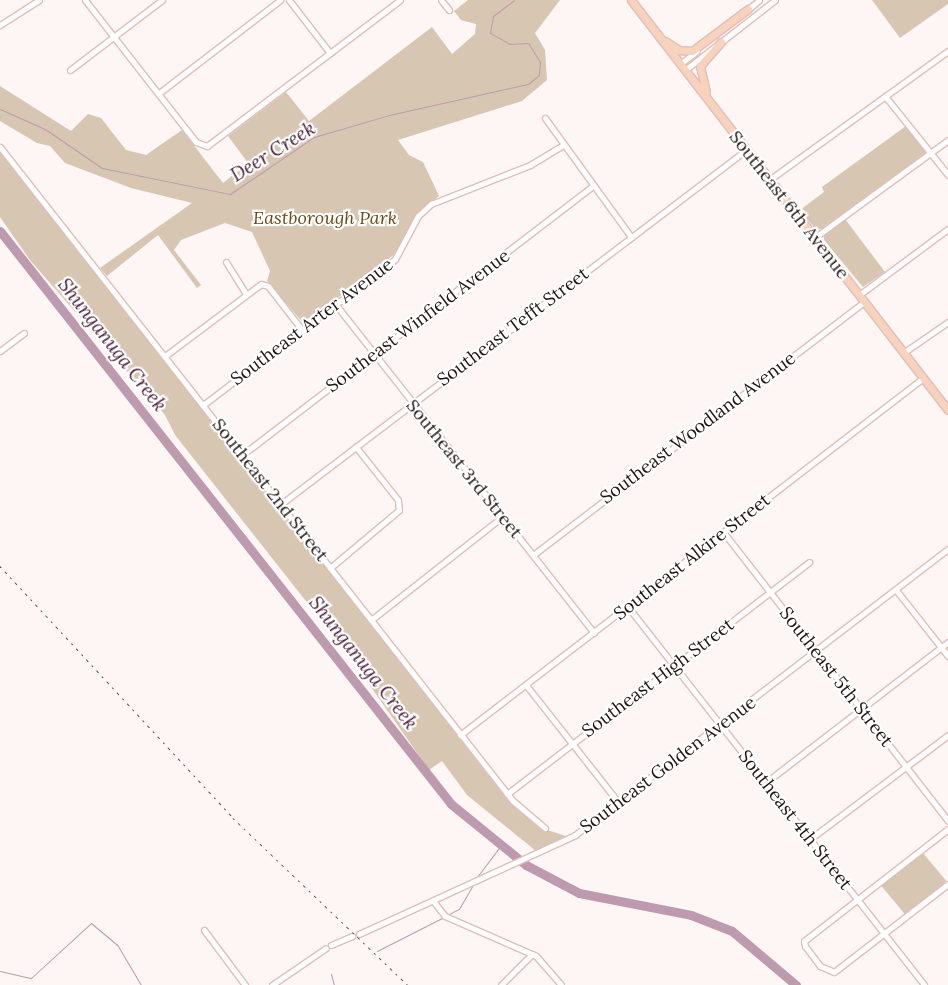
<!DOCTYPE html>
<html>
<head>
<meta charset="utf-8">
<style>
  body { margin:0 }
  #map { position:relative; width:948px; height:985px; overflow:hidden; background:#fdf6f5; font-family:Lora,serif }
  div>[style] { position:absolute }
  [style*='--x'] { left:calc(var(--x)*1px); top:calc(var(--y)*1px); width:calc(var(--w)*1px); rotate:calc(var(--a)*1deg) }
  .green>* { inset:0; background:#d7c6b2; transform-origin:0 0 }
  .stream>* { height:1px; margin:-0.5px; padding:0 0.5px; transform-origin:0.5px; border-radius:0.5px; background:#bd9aad }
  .river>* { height:9px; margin:-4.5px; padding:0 4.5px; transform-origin:4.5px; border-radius:4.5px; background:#bd9aad }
  .roads { filter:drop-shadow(1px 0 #e0beb9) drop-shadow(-1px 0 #e0beb9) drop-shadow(0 1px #e0beb9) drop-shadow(0 -1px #e0beb9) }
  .minor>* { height:5px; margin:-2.5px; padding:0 2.5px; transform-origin:2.5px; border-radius:2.5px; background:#fff }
  .major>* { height:7px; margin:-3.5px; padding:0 3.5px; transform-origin:3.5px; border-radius:3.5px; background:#f7d3be }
  .rail>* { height:1px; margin-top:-0.5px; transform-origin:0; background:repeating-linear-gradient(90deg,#594e4d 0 2.5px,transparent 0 7.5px) }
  span { translate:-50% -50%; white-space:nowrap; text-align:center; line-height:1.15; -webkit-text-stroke:4.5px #fff; paint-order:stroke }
  .street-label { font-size:18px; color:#211513 }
  .park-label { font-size:18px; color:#6d4919; font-style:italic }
  .water-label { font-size:19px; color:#471a36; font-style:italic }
</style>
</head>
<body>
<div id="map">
  <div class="green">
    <div style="clip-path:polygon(468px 0,560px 0,535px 33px,545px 50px,547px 80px,522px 101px,398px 140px,409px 155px,423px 162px,439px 196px,415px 216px,400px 250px,304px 324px,267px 281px,270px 271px,252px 232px,225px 223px,181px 240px,174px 250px,201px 285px,197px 288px,158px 235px,107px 276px,100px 268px,192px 203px,131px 188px,65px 163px,50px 146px,37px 143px,0 121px,0 86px,71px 131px,88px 114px,101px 118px,126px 150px,146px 155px,182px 130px,223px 183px,248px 163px,228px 136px,286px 92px,309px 121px,432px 27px,452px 54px,475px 34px,476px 24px,461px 20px,454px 11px)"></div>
    <div style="clip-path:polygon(872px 0,948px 0,948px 4px,900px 38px)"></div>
    <div style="clip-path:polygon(906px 126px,926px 153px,821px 229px,815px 229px,800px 210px,824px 192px,822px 187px)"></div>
    <div style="clip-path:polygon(0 151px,503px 794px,538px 827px,566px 836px,536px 851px,467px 795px,442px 761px,429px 770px,350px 657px,175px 435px,165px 415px,30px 260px,0 217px)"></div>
    <div style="clip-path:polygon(845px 219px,885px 272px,863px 287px,824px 240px,824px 234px)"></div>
    <div style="left:922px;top:852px;width:38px;height:53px;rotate:50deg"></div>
  </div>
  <div class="stream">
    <div style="--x:0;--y:109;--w:49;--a:24"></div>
    <div style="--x:45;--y:129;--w:69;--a:34.4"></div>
    <div style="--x:102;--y:168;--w:131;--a:11.5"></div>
    <div style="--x:230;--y:194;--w:102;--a:-34.2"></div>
    <div style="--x:314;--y:137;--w:78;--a:-16.3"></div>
    <div style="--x:389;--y:115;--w:142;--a:-12.6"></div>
    <div style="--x:528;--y:84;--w:14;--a:-39"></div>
    <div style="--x:539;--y:75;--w:13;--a:-86"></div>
    <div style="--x:540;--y:62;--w:22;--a:-122"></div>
    <div style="--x:528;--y:43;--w:18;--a:177"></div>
    <div style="--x:510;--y:44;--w:23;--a:-151"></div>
    <div style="--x:490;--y:33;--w:17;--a:-80"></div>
    <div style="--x:493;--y:16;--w:26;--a:-37"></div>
    <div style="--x:477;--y:877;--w:39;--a:-53"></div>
    <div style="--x:447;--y:915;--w:13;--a:-27"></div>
    <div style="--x:459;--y:909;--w:30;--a:-60"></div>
    <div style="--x:377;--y:951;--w:75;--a:-26.9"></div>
    <div style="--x:0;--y:971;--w:32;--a:13"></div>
    <div style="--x:31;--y:978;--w:81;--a:-42.5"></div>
    <div style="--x:91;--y:923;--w:35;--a:40"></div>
    <div style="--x:118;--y:946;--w:45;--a:59.5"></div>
    <div style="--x:331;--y:974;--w:11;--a:75"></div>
  </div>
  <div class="river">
    <div style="--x:0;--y:231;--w:729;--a:51.79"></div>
    <div style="--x:451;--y:804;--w:97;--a:39.1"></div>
    <div style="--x:526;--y:865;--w:60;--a:27.8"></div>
    <div style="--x:579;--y:893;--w:114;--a:11.1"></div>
    <div style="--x:691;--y:915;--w:44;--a:21.3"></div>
    <div style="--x:732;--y:931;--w:84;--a:40.2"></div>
  </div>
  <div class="roads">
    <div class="minor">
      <div style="--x:85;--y:0;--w:180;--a:52"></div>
      <div style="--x:196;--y:142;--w:12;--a:20"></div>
      <div style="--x:207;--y:146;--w:242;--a:-37.1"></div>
      <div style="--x:289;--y:0;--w:67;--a:52.3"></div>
      <div style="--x:441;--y:0;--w:13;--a:51"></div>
      <div style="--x:746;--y:11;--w:17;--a:-40"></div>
      <div style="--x:0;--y:25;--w:46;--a:-32.7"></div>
      <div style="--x:680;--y:64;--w:21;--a:-37"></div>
      <div style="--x:70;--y:70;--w:116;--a:-37.3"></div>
      <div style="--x:685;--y:70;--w:114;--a:-37.9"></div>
      <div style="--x:159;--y:93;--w:153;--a:-37.5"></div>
      <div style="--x:885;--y:96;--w:101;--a:51.4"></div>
      <div style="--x:545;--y:118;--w:147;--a:54.1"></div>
      <div style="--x:0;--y:147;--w:831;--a:51.89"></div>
      <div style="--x:513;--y:801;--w:42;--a:40.2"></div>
      <div style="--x:769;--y:180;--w:221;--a:-35.8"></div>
      <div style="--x:814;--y:238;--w:166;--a:-36.2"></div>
      <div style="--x:226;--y:262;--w:38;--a:58"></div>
      <div style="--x:859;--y:295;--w:111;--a:-36.6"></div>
      <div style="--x:336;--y:305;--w:417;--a:51.8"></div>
      <div style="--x:0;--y:351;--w:30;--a:-37"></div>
      <div style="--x:903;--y:353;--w:55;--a:-34.6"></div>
      <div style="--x:165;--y:356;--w:120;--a:-36.9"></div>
      <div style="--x:261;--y:284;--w:7;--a:16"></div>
      <div style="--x:268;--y:286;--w:56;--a:52.3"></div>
      <div style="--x:203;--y:405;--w:241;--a:-37.2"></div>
      <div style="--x:395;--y:259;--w:49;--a:-61.9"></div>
      <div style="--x:418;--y:216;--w:18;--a:-43"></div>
      <div style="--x:431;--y:204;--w:106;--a:-21.5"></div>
      <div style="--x:530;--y:165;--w:37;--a:-31"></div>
      <div style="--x:242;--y:455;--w:442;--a:-37.5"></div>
      <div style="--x:281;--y:504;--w:584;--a:-37.28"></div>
      <div style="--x:724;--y:533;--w:365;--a:52.1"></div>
      <div style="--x:533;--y:555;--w:417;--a:-37.4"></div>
      <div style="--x:330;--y:568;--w:90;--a:-40"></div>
      <div style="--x:399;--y:510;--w:10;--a:-96"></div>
      <div style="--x:398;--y:500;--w:68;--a:-128.4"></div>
      <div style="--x:896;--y:590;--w:84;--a:51.8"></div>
      <div style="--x:628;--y:607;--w:480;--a:51.9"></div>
      <div style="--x:371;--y:620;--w:168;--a:-38.2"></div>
      <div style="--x:526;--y:685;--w:150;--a:51.8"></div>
      <div style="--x:460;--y:735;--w:585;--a:-37.63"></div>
      <div style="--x:765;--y:783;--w:231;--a:-37.6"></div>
      <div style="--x:507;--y:794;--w:381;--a:-37.5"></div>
      <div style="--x:948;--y:829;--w:182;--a:142.1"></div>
      <div style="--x:804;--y:941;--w:5;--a:79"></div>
      <div style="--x:805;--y:946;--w:25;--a:53"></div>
      <div style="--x:820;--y:966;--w:15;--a:23"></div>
      <div style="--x:834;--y:972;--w:144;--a:-37.7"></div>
      <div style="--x:810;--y:839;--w:173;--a:-37"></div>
      <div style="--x:434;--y:902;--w:18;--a:52"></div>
      <div style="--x:445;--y:916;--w:99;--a:23.7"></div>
      <div style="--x:536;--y:956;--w:38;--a:49"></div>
      <div style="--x:204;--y:930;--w:69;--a:53.3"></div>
      <div style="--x:359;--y:934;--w:238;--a:-24.6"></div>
      <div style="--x:575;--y:835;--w:470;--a:-37.5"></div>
      <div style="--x:331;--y:945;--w:23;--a:-23"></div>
      <div style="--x:272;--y:985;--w:65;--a:-34.4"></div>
      <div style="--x:501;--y:985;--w:44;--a:-45"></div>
    </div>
    <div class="major">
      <div style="--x:631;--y:0;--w:518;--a:52.29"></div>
      <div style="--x:665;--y:41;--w:17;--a:33"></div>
      <div style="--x:679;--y:50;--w:13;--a:4"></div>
      <div style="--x:692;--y:51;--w:70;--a:-36.9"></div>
      <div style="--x:706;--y:92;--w:27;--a:-103"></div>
      <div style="--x:700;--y:66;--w:32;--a:-49"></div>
    </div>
  </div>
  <div class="rail">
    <div style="--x:0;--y:566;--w:343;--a:47.2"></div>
    <div style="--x:233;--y:818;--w:242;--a:43.7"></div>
  </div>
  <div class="street-label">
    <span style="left:789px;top:205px;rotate:52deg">Southeast 6th Avenue</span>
    <span style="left:418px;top:321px;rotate:-37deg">Southeast Winfield Avenue</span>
    <span style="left:312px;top:322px;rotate:-37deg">Southeast Arter Avenue</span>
    <span style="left:513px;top:327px;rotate:-37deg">Southeast Tefft Street</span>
    <span style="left:698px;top:428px;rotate:-37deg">Southeast Woodland Avenue</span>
    <span style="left:464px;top:469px;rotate:51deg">Southeast 3rd Street</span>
    <span style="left:270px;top:490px;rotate:52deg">Southeast 2nd Street</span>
    <span style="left:692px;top:557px;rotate:-38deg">Southeast Alkire Street</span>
    <span style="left:836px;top:677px;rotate:52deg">Southeast 5th Street</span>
    <span style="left:658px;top:678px;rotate:-37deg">Southeast High Street</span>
    <span style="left:668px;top:765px;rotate:-37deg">Southeast Golden Avenue</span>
    <span style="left:795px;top:820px;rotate:52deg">Southeast 4th Street</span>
  </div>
  <div class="park-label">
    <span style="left:325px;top:218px">Eastborough Park</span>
  </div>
  <div class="water-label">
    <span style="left:273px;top:152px;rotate:-32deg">Deer Creek</span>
    <span style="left:112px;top:345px;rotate:52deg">Shunganuga Creek</span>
    <span style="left:363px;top:663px;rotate:52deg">Shunganuga Creek</span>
  </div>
</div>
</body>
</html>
